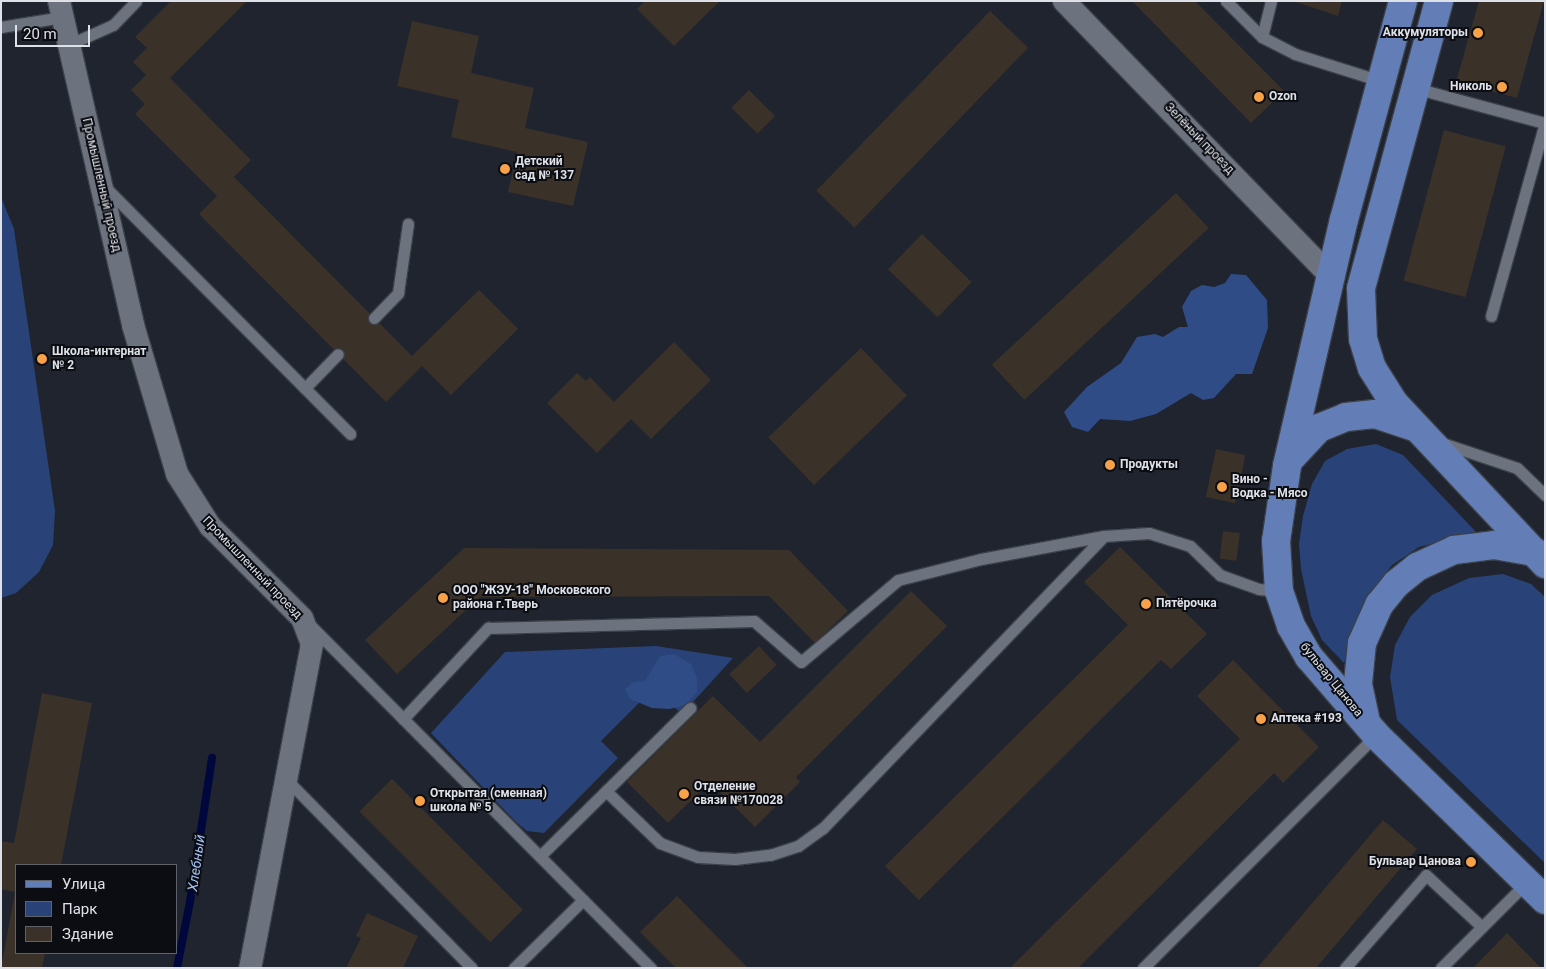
<!DOCTYPE html>
<html>
<head>
<meta charset="utf-8">
<style>
  body { margin:0 }
  #map { position:relative; width:1546px; height:969px; overflow:hidden; background:#1f242e; font-family:Roboto,sans-serif }
  div>[style] { position:absolute }
  [style*='--x'] { left:calc(var(--x)*1px); top:calc(var(--y)*1px); width:calc(var(--w)*1px); rotate:calc(var(--a)*1deg) }
  .green>* { inset:0; background:#294379 }
  .forest>* { inset:0; background:#304c86 }
  .stream>* { height:8px; margin:-4px; padding:0 4px; transform-origin:4px; border-radius:4px; background:#00073c }
  .building>* { inset:0; background:#3a3129; transform-origin:0 0 }
  .roads { filter:drop-shadow(1px 0 #3c4048) drop-shadow(-1px 0 #3c4048) drop-shadow(0 1px #3c4048) drop-shadow(0 -1px #3c4048) }
  .service>* { height:11px; margin:-5.5px; padding:0 5.5px; transform-origin:5.5px; border-radius:5.5px; background:#6d737e }
  .minor>* { height:22px; margin:-11px; padding:0 11px; transform-origin:11px; border-radius:11px; background:#6d737e }
  .primary>* { height:28px; margin:-14px; padding:0 14px; transform-origin:14px; border-radius:14px; background:#637eb6 }
  .dots>* { width:14px; height:14px; translate:-50% -50%; box-sizing:border-box; border:2px solid #0b0d12; border-radius:50% }
  span { translate:-50% -50%; white-space:nowrap; text-align:center; line-height:1.15; -webkit-text-stroke:4px #0b0d12; paint-order:stroke }
  .poi-label { font-size:12px; color:#dee1e8; font-weight:700 }
  .right { translate:-100% -50%; text-align:right }
  .left { translate:0 -50%; text-align:left }
  .street-label { font-size:12px; color:#dee1e8 }
  .water-label { font-size:14px; color:#a7c2f6; font-style:italic }
  .frame { position:absolute; inset:0; border:2px solid #dee1e8; pointer-events:none }
  .legend { position:absolute; left:15px; top:864px; width:162px; height:90px; box-sizing:border-box; background:#0b0d12; border:1px solid #5f6268; margin:0; padding:6px 9px; list-style:none; font-size:15px; color:#dee1e8 }
  .legend li { display:flex; align-items:center; gap:10px; height:25px }
  .legend b { width:25px; border:1px solid #5f6268 }
  .scale { position:absolute; left:15px; top:25px; width:75px; height:22px; box-sizing:border-box; border:2px solid #dee1e8; border-top:0; padding-left:6px; font-size:15px; line-height:18px; white-space:nowrap; color:#dee1e8; -webkit-text-stroke:4px #0b0d12; paint-order:stroke }
</style>
</head>
<body>
<div id="map">
  <div class="green">
    <div style="clip-path:polygon(1px 197px,14px 229px,55px 511px,53px 545px,39px 572px,16px 593px,1px 598px)"></div>
    <div style="clip-path:polygon(1376px 444px,1403px 455px,1477px 533px,1419px 547px,1392px 565px,1369px 595px,1344px 663px,1322px 640px,1311px 616px,1301px 569px,1299px 544px,1303px 516px,1312px 484px,1325px 461px,1347px 449px)"></div>
    <div style="clip-path:polygon(1503px 574px,1531px 584px,1545px 597px,1545px 863px,1397px 720px,1390px 677px,1395px 645px,1410px 617px,1432px 595px,1469px 578px)"></div>
    <div style="clip-path:polygon(656px 646px,733px 658px,682px 714px,653px 689px,601px 741px,618px 758px,544px 833px,527px 831px,516px 822px,431px 733px,505px 652px)"></div>
  </div>
  <div class="forest">
    <div style="clip-path:polygon(1231px 274px,1246px 275px,1267px 300px,1268px 328px,1252px 374px,1236px 374px,1214px 398px,1203px 400px,1191px 393px,1156px 414px,1130px 421px,1100px 419px,1088px 432px,1072px 427px,1064px 412px,1087px 387px,1121px 363px,1137px 337px,1155px 334px,1163px 337px,1179px 327px,1188px 327px,1182px 307px,1191px 291px,1202px 285px,1214px 287px,1225px 283px)"></div>
    <div style="clip-path:polygon(674px 654px,691px 664px,697px 678px,697px 691px,687px 705px,669px 709px,652px 708px,630px 699px,625px 689px,634px 682px,645px 681px,660px 656px)"></div>
  </div>
  <div class="stream">
    <div style="--x:177;--y:968;--w:67;--a:-78.9"></div>
    <div style="--x:190;--y:902;--w:146;--a:-81.3"></div>
  </div>
  <div class="building">
    <div style="clip-path:polygon(171px 1px,247px 1px,170px 78px,251px 160px,234px 177px,412px 356px,479px 290px,518px 329px,451px 395px,422px 366px,386px 402px,199px 214px,217px 196px,135px 114px,145px 104px,131px 90px,146px 75px,133px 62px,147px 48px,135px 37px)"></div>
    <div style="clip-path:polygon(645px 1px,720px 1px,674px 46px,637px 9px)"></div>
    <div style="clip-path:polygon(1132px 1px,1195px 1px,1284px 91px,1251px 123px)"></div>
    <div style="clip-path:polygon(1293px 1px,1342px 1px,1338px 16px)"></div>
    <div style="clip-path:polygon(1479px 1px,1544px 1px,1517px 98px,1456px 82px)"></div>
    <div style="left:990px;top:11px;width:53px;height:250px;rotate:44deg"></div>
    <div style="clip-path:polygon(412px 21px,479px 36px,471px 73px,534px 88px,525px 128px,588px 142px,573px 206px,508px 192px,517px 152px,451px 137px,459px 100px,397px 86px)"></div>
    <div style="left:749px;top:90px;width:37px;height:25px;rotate:45deg"></div>
    <div style="left:1444px;top:130px;width:64px;height:156px;rotate:15deg"></div>
    <div style="left:1176px;top:193px;width:48px;height:252px;rotate:47deg"></div>
    <div style="left:922px;top:234px;width:69px;height:49px;rotate:44deg"></div>
    <div style="clip-path:polygon(674px 342px,711px 380px,651px 439px,631px 419px,597px 453px,547px 403px,577px 373px,586px 381px,590px 377px,614px 402px)"></div>
    <div style="left:861px;top:348px;width:66px;height:129px;rotate:46deg"></div>
    <div style="left:1216px;top:449px;width:30px;height:49px;rotate:12deg"></div>
    <div style="left:1223px;top:531px;width:17px;height:28px;rotate:7deg"></div>
    <div style="clip-path:polygon(1120px 547px,1207px 634px,1171px 669px,1161px 660px,919px 900px,885px 866px,1128px 625px,1084px 582px)"></div>
    <div style="clip-path:polygon(464px 548px,789px 550px,848px 611px,815px 643px,769px 596px,480px 597px,397px 674px,365px 640px)"></div>
    <div style="clip-path:polygon(911px 591px,947px 626px,796px 777px,800px 782px,755px 827px,710px 782px,668px 823px,627px 782px,713px 696px,760px 742px)"></div>
    <div style="left:759px;top:646px;width:26px;height:41px;rotate:47deg"></div>
    <div style="clip-path:polygon(1233px 660px,1319px 747px,1283px 783px,1274px 773px,1078px 968px,1010px 968px,1240px 739px,1197px 696px)"></div>
    <div style="clip-path:polygon(42px 693px,92px 703px,61px 865px,16px 865px,16px 953px,45px 953px,42px 968px,1px 968px,15px 892px,1px 889px,1px 841px,14px 843px)"></div>
    <div style="left:392px;top:779px;width:185px;height:46px;rotate:45deg"></div>
    <div style="clip-path:polygon(1383px 820px,1417px 849px,1316px 968px,1257px 968px)"></div>
    <div style="clip-path:polygon(677px 896px,748px 968px,676px 968px,640px 932px)"></div>
    <div style="clip-path:polygon(367px 913px,418px 936px,403px 968px,346px 968px,361px 938px,356px 936px)"></div>
    <div style="clip-path:polygon(1507px 933px,1541px 968px,1473px 968px)"></div>
  </div>
  <div class="roads">
    <div class="service">
      <div style="--x:1226;--y:1;--w:51;--a:45"></div>
      <div style="--x:1262;--y:37;--w:37;--a:27"></div>
      <div style="--x:1295;--y:54;--w:90;--a:17.4"></div>
      <div style="--x:1;--y:27;--w:62;--a:-9.3"></div>
      <div style="--x:1262;--y:37;--w:37;--a:-76"></div>
      <div style="--x:68;--y:45;--w:49;--a:-24"></div>
      <div style="--x:113;--y:25;--w:33;--a:-46"></div>
      <div style="--x:1415;--y:88;--w:135;--a:15.1"></div>
      <div style="--x:105;--y:187;--w:348;--a:45.2"></div>
      <div style="--x:1491;--y:316;--w:200;--a:-74.4"></div>
      <div style="--x:374;--y:318;--w:35;--a:-46"></div>
      <div style="--x:398;--y:293;--w:70;--a:-81.8"></div>
      <div style="--x:305;--y:388;--w:47;--a:-45.9"></div>
      <div style="--x:1442;--y:443;--w:79;--a:18.4"></div>
      <div style="--x:1517;--y:468;--w:39;--a:44"></div>
      <div style="--x:310;--y:625;--w:484;--a:45.2"></div>
      <div style="--x:403;--y:719;--w:125;--a:-47"></div>
      <div style="--x:488;--y:628;--w:266;--a:-1.5"></div>
      <div style="--x:754;--y:621;--w:62;--a:41.1"></div>
      <div style="--x:801;--y:662;--w:127;--a:-40.2"></div>
      <div style="--x:898;--y:580;--w:86;--a:-14.2"></div>
      <div style="--x:981;--y:559;--w:125;--a:-10.6"></div>
      <div style="--x:1104;--y:536;--w:45;--a:-3.8"></div>
      <div style="--x:1149;--y:533;--w:43;--a:17.6"></div>
      <div style="--x:1190;--y:546;--w:42;--a:44"></div>
      <div style="--x:1220;--y:575;--w:41;--a:19.7"></div>
      <div style="--x:1259;--y:589;--w:20;--a:6"></div>
      <div style="--x:288;--y:781;--w:262;--a:45.5"></div>
      <div style="--x:606;--y:791;--w:75;--a:43.9"></div>
      <div style="--x:660;--y:843;--w:40;--a:20.2"></div>
      <div style="--x:698;--y:857;--w:37;--a:3"></div>
      <div style="--x:735;--y:859;--w:35;--a:-7"></div>
      <div style="--x:770;--y:855;--w:29;--a:-18"></div>
      <div style="--x:798;--y:846;--w:31;--a:-36"></div>
      <div style="--x:823;--y:828;--w:405;--a:-46.1"></div>
      <div style="--x:540;--y:856;--w:211;--a:-44.6"></div>
      <div style="--x:514;--y:968;--w:97;--a:-44.6"></div>
      <div style="--x:1143;--y:968;--w:330;--a:-45"></div>
      <div style="--x:1345;--y:968;--w:123;--a:-48.9"></div>
      <div style="--x:1426;--y:875;--w:76;--a:42.9"></div>
      <div style="--x:1441;--y:968;--w:120;--a:-45"></div>
    </div>
    <div class="minor">
      <div style="--x:59;--y:1;--w:332;--a:77.1"></div>
      <div style="--x:133;--y:325;--w:155;--a:73.5"></div>
      <div style="--x:177;--y:474;--w:62;--a:57.6"></div>
      <div style="--x:210;--y:526;--w:130;--a:45"></div>
      <div style="--x:302;--y:618;--w:28;--a:69"></div>
      <div style="--x:312;--y:644;--w:330;--a:100.8"></div>
      <div style="--x:1064;--y:1;--w:385;--a:45.9"></div>
    </div>
    <div class="primary">
      <div style="--x:1403;--y:1;--w:226;--a:105.1"></div>
      <div style="--x:1344;--y:219;--w:253;--a:103"></div>
      <div style="--x:1287;--y:466;--w:76;--a:98.3"></div>
      <div style="--x:1276;--y:541;--w:50;--a:86.6"></div>
      <div style="--x:1279;--y:591;--w:37;--a:71"></div>
      <div style="--x:1291;--y:626;--w:36;--a:60"></div>
      <div style="--x:1309;--y:657;--w:103;--a:49.3"></div>
      <div style="--x:1376;--y:735;--w:236;--a:44.3"></div>
      <div style="--x:1439;--y:1;--w:298;--a:105.2"></div>
      <div style="--x:1361;--y:289;--w:50;--a:87.7"></div>
      <div style="--x:1363;--y:339;--w:30;--a:73"></div>
      <div style="--x:1372;--y:368;--w:41;--a:57.8"></div>
      <div style="--x:1394;--y:403;--w:221;--a:46.8"></div>
      <div style="--x:1291;--y:458;--w:41;--a:-47"></div>
      <div style="--x:1319;--y:428;--w:29;--a:-22"></div>
      <div style="--x:1346;--y:417;--w:29;--a:-6"></div>
      <div style="--x:1375;--y:414;--w:41;--a:18.4"></div>
      <div style="--x:1366;--y:722;--w:40;--a:-102"></div>
      <div style="--x:1358;--y:683;--w:40;--a:-84.3"></div>
      <div style="--x:1362;--y:643;--w:42;--a:-65.9"></div>
      <div style="--x:1379;--y:605;--w:27;--a:-51"></div>
      <div style="--x:1396;--y:584;--w:27;--a:-39"></div>
      <div style="--x:1417;--y:567;--w:41;--a:-24.7"></div>
      <div style="--x:1454;--y:550;--w:40;--a:-7.1"></div>
      <div style="--x:1494;--y:545;--w:42;--a:9.7"></div>
    </div>
  </div>
  <div class="dots">
    <div style="left:1478px;top:33px;background:#f7a149"></div>
    <div style="left:1502px;top:87px;background:#f7a149"></div>
    <div style="left:1259px;top:97px;background:#f7a149"></div>
    <div style="left:505px;top:169px;background:#f7a149"></div>
    <div style="left:42px;top:359px;background:#f7a149"></div>
    <div style="left:1110px;top:465px;background:#f7a149"></div>
    <div style="left:1222px;top:487px;background:#f7a149"></div>
    <div style="left:443px;top:598px;background:#f7a149"></div>
    <div style="left:1146px;top:604px;background:#f7a149"></div>
    <div style="left:1261px;top:719px;background:#f7a149"></div>
    <div style="left:684px;top:794px;background:#f7a149"></div>
    <div style="left:420px;top:801px;background:#f7a149"></div>
    <div style="left:1471px;top:862px;background:#f7a149"></div>
  </div>
  <div class="poi-label">
    <span class="right" style="left:1468px;top:33px">Аккумуляторы</span>
    <span class="right" style="left:1492px;top:87px">Николь</span>
    <span class="left" style="left:1269px;top:97px">Ozon</span>
    <span class="left" style="left:515px;top:169px">Детский<br>сад № 137</span>
    <span class="left" style="left:52px;top:359px">Школа-интернат<br>№ 2</span>
    <span class="left" style="left:1120px;top:465px">Продукты</span>
    <span class="left" style="left:1232px;top:487px">Вино -<br>Водка - Мясо</span>
    <span class="left" style="left:453px;top:598px">ООО "ЖЭУ-18" Московского<br>района г.Тверь</span>
    <span class="left" style="left:1156px;top:604px">Пятёрочка</span>
    <span class="left" style="left:1271px;top:719px">Аптека #193</span>
    <span class="left" style="left:694px;top:794px">Отделение<br>связи №170028</span>
    <span class="left" style="left:430px;top:801px">Открытая (сменная)<br>школа № 5</span>
    <span class="right" style="left:1461px;top:862px">Бульвар Цанова</span>
  </div>
  <div class="street-label">
    <span style="left:1199px;top:139px;rotate:46deg">Зелёный проезд</span>
    <span style="left:101px;top:185px;rotate:77deg">Промышленный проезд</span>
    <span style="left:252px;top:568px;rotate:46deg">Промышленный проезд</span>
    <span style="left:1331px;top:680px;rotate:51deg">бульвар Цанова</span>
  </div>
  <div class="water-label">
    <span style="left:196px;top:863px;rotate:-82deg">Хлебный</span>
  </div>
  <div class="frame"></div>
  <ul class="legend">
  <li><b style="height:6px;background:#637eb6"></b>Улица</li>
  <li><b style="height:14px;background:#294379"></b>Парк</li>
  <li><b style="height:14px;background:#3a3129"></b>Здание</li>
  </ul>
  <div class="scale">20 m</div>
</div>
</body>
</html>
